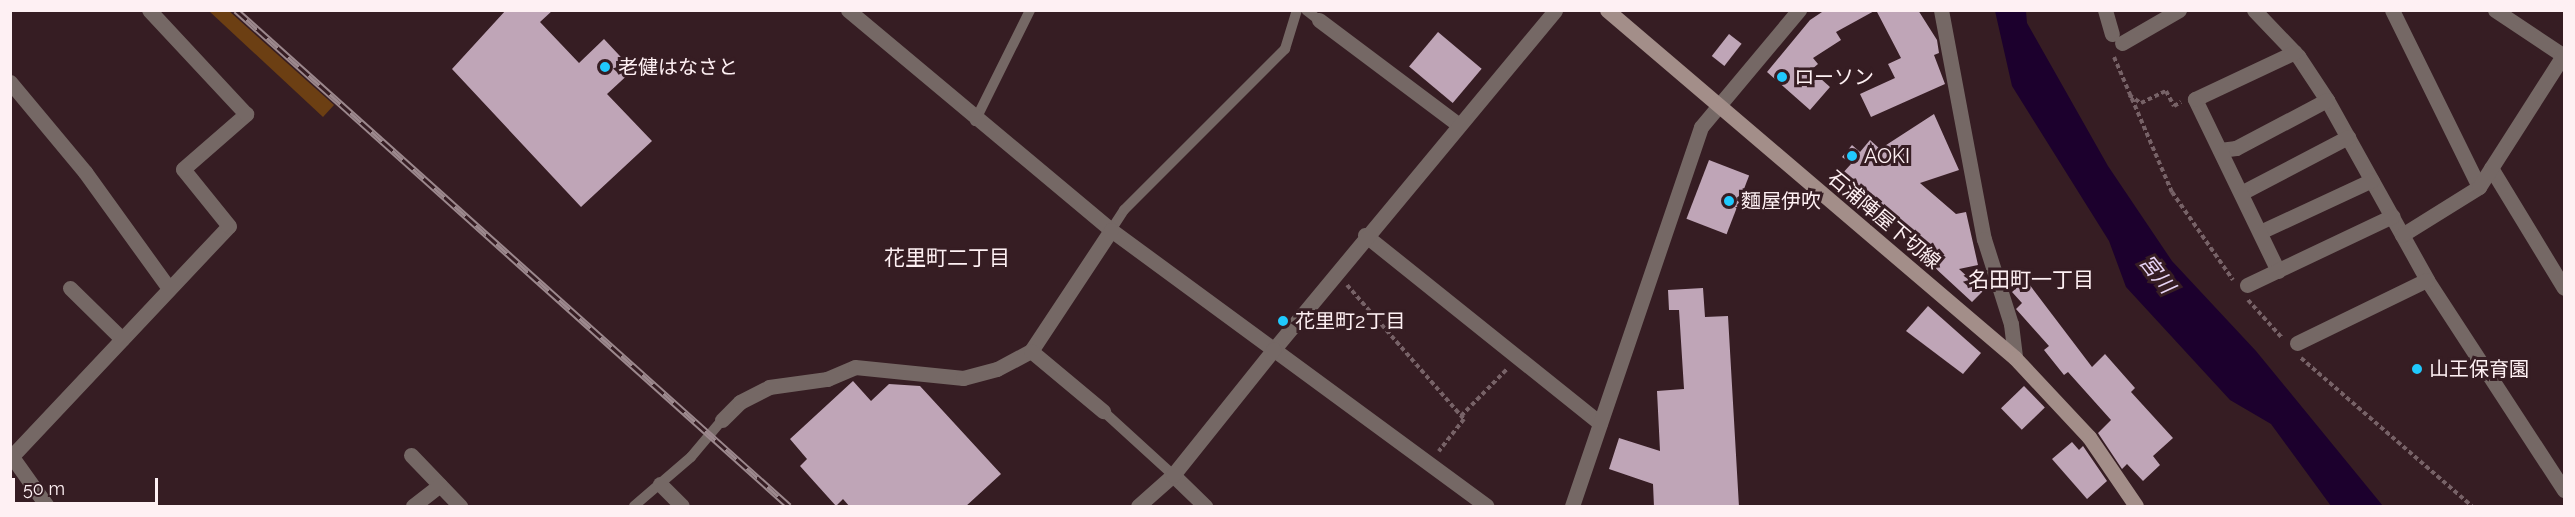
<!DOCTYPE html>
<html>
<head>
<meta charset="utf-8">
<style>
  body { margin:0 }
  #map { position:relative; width:2575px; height:517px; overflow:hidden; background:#361d23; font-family:Raleway,"Noto Sans JP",sans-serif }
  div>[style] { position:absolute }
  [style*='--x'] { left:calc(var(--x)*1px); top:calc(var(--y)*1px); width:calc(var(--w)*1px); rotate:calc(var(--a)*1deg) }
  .green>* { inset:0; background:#6c3f13 }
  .water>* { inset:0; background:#1c002d }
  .building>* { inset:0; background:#bfa5b7; transform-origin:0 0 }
  .path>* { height:4px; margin-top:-2px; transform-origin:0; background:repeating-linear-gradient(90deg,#776267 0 4.5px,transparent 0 7.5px) }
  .service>* { height:10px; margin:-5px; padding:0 5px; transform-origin:5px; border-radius:5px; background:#756865 }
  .minor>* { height:15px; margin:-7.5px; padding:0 7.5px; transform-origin:7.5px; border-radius:7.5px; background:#756865 }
  .tertiary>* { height:15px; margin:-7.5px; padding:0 7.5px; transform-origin:7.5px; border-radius:7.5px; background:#756865 }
  .secondary>* { height:15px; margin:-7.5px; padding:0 7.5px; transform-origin:7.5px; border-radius:7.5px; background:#a38e89 }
  .rail>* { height:7px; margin-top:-3.5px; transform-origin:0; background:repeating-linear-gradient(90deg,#361d23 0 14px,#9c888d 0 28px); box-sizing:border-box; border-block:2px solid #9c888d }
  .dots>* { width:16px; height:16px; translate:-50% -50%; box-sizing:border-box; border:3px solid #361d23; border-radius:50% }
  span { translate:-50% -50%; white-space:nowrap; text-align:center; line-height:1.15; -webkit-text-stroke:6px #361d23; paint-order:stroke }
  .poi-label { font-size:20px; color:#fef0f3 }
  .left { translate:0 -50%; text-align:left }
  .street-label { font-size:20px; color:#fef0f3 }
  .neighbourhood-label { font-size:21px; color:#fef0f3 }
  .water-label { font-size:21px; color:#e8d5f7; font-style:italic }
  .frame { position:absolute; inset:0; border:12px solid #fef0f3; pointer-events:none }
  .scale { position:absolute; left:12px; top:478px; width:146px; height:27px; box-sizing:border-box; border:3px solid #fef0f3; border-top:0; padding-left:8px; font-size:18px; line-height:21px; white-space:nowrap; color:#fef0f3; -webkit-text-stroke:4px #361d23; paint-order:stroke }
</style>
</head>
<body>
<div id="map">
  <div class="green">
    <div style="clip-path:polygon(209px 11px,229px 11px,334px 105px,323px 117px)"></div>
  </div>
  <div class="water">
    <div style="clip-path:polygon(1995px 11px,2026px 11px,2027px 23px,2108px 166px,2172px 261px,2256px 351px,2383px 506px,2331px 506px,2271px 424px,2230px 400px,2126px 287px,2109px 241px,2012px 86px)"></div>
  </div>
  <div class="building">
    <div style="clip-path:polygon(506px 10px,553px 10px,540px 22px,579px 63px,604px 39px,633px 70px,607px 94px,652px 141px,581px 207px,452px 69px)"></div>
    <div style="clip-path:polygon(1825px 10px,1876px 10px,1836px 32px,1841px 40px,1813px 58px,1818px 64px,1811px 70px,1830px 87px,1810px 110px,1767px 72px,1810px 20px)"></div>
    <div style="clip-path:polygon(1876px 10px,1918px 10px,1937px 40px,1939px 53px,1934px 55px,1945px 84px,1871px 117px,1860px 94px,1895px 78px,1888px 64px,1901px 58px)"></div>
    <div style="left:1438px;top:32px;width:57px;height:45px;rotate:40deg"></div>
    <div style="left:1729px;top:34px;width:16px;height:28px;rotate:38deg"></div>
    <div style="clip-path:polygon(1934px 114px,1959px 170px,1920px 183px,1956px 214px,1966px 212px,1978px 265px,1959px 269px,1983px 291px,1972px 302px,1920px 254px,1926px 247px,1841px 175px,1851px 164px,1842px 157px,1852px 145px,1860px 152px,1870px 140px,1880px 149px)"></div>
    <div style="left:1709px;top:160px;width:43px;height:63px;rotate:21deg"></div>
    <div style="clip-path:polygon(2026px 280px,2092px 367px,2105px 354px,2135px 388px,2131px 392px,2173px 438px,2153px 456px,2160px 465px,2143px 481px,2127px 464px,2122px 469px,2098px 433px,2111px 420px,2068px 372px,2064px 375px,2044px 350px,2049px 346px,2016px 309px,2022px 303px,2012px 292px)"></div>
    <div style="clip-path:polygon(1703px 288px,1705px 317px,1728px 316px,1739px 507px,1654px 507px,1653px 484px,1609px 469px,1619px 438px,1660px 451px,1657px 391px,1684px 389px,1679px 310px,1669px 310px,1668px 290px)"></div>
    <div style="clip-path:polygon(1928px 306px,1981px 353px,1963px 374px,1906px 331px)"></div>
    <div style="clip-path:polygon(853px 381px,871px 401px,889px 384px,920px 386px,1001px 474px,965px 507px,850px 507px,843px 499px,836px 506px,800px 466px,807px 459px,790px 439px)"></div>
    <div style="left:2024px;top:386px;width:30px;height:32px;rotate:46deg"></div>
    <div style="clip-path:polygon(2072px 442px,2079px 450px,2083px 446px,2107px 481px,2087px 499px,2052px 459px)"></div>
  </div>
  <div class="path">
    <div style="--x:2114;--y:57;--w:147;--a:66.8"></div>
    <div style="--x:2172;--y:192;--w:107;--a:55.3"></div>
    <div style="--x:2129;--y:95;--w:14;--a:34"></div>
    <div style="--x:2141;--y:103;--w:28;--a:-26"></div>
    <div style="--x:2166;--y:91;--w:17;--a:62"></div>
    <div style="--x:2174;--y:106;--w:8;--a:-30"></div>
    <div style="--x:1347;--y:285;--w:178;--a:48.9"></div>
    <div style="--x:1464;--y:419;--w:41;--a:128"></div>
    <div style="--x:2248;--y:300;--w:52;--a:48.1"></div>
    <div style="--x:2301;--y:358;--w:226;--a:40.9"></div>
    <div style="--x:1461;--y:416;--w:66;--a:-45.6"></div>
  </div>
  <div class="service">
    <div style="--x:1306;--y:10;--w:16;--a:38"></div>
    <div style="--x:975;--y:121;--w:124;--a:-63.6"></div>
    <div style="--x:1111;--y:230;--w:24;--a:-57"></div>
    <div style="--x:1124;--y:210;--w:228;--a:-45"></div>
    <div style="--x:1285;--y:49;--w:41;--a:-72.9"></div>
    <div style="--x:1103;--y:411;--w:95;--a:42.4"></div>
    <div style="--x:634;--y:506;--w:75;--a:-40.7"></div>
    <div style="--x:691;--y:457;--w:48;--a:-50"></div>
  </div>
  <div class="minor">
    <div style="--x:848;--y:10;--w:343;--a:39.9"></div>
    <div style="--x:1111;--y:230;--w:466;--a:36.3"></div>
    <div style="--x:1941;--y:10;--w:233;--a:79.4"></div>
    <div style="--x:1984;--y:239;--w:89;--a:72.4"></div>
    <div style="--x:2011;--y:324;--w:34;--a:83"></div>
    <div style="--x:2105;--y:10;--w:25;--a:74"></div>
    <div style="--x:2254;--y:10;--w:64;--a:46.3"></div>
    <div style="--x:2298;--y:56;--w:53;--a:56.6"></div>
    <div style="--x:2327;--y:100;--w:206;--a:60.9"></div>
    <div style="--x:2427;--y:280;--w:251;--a:56.9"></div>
    <div style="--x:2392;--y:10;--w:197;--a:63.8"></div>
    <div style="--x:2495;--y:10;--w:83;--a:33.7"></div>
    <div style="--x:1319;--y:20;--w:175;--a:36.9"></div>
    <div style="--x:2122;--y:43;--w:66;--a:-30.1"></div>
    <div style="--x:10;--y:82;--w:117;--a:50.2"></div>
    <div style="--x:85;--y:172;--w:142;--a:54.2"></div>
    <div style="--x:2220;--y:150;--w:16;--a:-7"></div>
    <div style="--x:2236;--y:148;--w:103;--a:-27.8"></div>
    <div style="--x:2491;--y:168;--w:140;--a:58.7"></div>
    <div style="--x:2241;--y:193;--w:121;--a:-27.6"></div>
    <div style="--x:2260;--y:232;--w:123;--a:-24.9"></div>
    <div style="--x:1365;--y:235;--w:301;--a:38.7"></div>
    <div style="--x:2402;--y:235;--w:91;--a:-31.9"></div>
    <div style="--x:2479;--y:187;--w:158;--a:-57.4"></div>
    <div style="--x:2278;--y:271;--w:191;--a:-115.8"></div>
    <div style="--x:2195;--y:99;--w:110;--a:-25.2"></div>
    <div style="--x:2247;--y:285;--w:161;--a:-25.4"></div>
    <div style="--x:70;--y:288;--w:73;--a:44.4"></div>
    <div style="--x:2297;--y:343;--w:144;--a:-25.9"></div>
    <div style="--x:1274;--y:349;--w:440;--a:-50.3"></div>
    <div style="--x:1031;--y:351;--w:145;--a:-56.5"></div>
    <div style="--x:722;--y:420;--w:25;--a:-45"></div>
    <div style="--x:740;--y:402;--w:33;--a:-27"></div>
    <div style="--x:769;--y:387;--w:59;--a:-7.9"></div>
    <div style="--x:827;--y:379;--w:30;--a:-23"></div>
    <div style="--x:855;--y:367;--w:109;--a:5.8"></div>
    <div style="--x:963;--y:378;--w:35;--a:-15"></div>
    <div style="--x:997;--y:369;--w:38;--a:-28"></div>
    <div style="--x:1031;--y:351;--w:94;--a:39.8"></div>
    <div style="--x:411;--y:455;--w:71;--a:46.1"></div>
    <div style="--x:12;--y:456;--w:316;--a:-46.7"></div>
    <div style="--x:229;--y:226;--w:73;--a:-128.9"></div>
    <div style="--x:183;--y:169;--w:84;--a:-41.1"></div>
    <div style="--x:246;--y:114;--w:142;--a:-133"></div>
    <div style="--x:1173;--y:475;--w:45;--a:44.1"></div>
    <div style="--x:660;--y:484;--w:31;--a:45"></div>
    <div style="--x:413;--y:506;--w:34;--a:-38"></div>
    <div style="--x:1572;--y:506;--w:400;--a:-71.2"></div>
    <div style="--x:1701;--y:127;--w:153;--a:-50.1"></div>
  </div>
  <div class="tertiary">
    <div style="--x:10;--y:454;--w:64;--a:54.6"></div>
    <div style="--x:1138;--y:506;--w:47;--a:-41.5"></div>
    <div style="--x:1173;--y:475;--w:161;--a:-51.3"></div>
  </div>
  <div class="secondary">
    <div style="--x:1607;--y:10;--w:536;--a:40.46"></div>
    <div style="--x:2015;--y:358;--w:108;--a:46.9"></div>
    <div style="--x:2089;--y:437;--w:83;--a:55.7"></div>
  </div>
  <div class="rail">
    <div style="--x:236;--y:10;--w:743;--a:41.89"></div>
  </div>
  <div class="dots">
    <div style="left:605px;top:67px;background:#20c9fd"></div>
    <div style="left:1782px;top:77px;background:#20c9fd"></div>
    <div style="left:1852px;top:156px;background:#20c9fd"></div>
    <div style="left:1729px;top:201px;background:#20c9fd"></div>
    <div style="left:1283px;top:321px;background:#20c9fd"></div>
    <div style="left:2417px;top:369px;background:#20c9fd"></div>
  </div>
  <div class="poi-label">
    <span class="left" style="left:618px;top:67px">老健はなさと</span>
    <span class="left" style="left:1794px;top:77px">ローソン</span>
    <span class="left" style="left:1864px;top:156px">AOKI</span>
    <span class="left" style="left:1741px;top:201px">麵屋伊吹</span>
    <span class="left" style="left:1295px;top:321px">花里町2丁目</span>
    <span class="left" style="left:2429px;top:369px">山王保育園</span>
  </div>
  <div class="street-label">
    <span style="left:1884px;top:220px;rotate:40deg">石浦陣屋下切線</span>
  </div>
  <div class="neighbourhood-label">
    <span style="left:947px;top:258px">花里町二丁目</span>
    <span style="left:2031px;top:280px">名田町一丁目</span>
  </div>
  <div class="water-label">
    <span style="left:2157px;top:274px;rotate:52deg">宮川</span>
  </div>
  <div class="frame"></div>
  <div class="scale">50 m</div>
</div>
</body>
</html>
